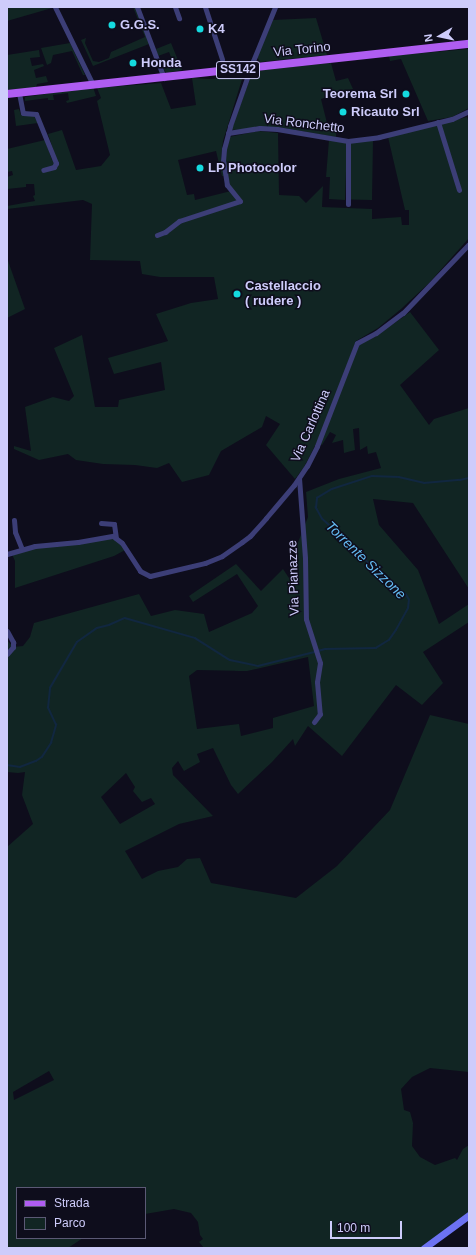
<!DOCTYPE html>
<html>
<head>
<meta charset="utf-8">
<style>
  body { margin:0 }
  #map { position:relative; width:476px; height:1255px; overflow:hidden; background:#0e0d1c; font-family:Arial,sans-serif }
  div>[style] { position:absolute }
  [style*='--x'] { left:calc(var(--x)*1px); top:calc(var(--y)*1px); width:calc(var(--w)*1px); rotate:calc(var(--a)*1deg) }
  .green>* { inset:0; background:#112523; transform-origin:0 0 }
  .stream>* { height:1.5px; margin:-0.75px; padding:0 0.75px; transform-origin:0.75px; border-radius:0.75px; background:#112740 }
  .street>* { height:5px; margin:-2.5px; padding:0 2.5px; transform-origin:2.5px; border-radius:2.5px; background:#3c3e77 }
  .secondary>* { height:7px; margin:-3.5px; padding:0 3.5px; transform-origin:3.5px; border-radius:3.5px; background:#6c72f2 }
  .primary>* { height:8px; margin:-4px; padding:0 4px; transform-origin:4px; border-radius:4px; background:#af5df1 }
  .dots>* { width:11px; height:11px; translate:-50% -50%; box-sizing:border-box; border:2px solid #0e0d1c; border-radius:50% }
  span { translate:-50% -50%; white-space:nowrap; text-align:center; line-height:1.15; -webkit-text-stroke:3px #0e0d1c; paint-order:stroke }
  .shield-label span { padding:1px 3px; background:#0e0d1c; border:1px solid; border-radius:3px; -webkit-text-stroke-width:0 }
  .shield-label { font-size:12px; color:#ceccfb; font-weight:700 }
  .poi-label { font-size:13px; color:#ceccfb; font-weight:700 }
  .left { translate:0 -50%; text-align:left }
  .right { translate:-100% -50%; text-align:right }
  .street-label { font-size:13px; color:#ceccfb }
  .water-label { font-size:14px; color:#63baf1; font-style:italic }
  .frame { position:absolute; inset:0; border:8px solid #ceccfb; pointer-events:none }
  .legend { position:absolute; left:16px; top:1187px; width:130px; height:52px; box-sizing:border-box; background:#0e0d1c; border:1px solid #5b5975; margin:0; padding:5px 7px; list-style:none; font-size:12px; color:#ceccfb }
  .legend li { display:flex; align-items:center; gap:8px; height:20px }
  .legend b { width:20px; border:1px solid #5b5975 }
  .north { position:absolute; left:420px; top:16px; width:40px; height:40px; -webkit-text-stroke:3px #0e0d1c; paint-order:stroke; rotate:261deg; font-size:11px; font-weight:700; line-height:16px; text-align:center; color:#ceccfb }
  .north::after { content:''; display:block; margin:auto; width:14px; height:18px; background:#ceccfb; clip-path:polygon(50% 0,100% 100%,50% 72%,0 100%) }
  .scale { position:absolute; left:330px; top:1221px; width:72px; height:18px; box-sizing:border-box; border:2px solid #ceccfb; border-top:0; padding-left:5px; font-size:12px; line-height:14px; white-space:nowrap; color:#ceccfb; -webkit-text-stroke:3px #0e0d1c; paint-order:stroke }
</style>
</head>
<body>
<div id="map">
  <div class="green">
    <div style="clip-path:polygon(7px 7px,52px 7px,52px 8px,7px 21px)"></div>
    <div style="clip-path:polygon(133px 7px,136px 7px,149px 44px,93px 66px,81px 40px,86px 38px,85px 43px,93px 61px,99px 62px,109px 58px,111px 52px,145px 37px)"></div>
    <div style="clip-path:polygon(316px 18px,327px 55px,260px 62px,257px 57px,273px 20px)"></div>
    <div style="clip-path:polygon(70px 43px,85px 75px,83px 75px,72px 51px,53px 55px,51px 63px,47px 65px,41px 48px)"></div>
    <div style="clip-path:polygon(171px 43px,182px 70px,166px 73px,162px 66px,173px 62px,169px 52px,158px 56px,156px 49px)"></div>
    <div style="clip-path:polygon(469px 49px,469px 108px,452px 117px,428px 121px,401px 59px,390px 61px,389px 56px)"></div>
    <div style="clip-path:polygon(39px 50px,40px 57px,30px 58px,32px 66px,43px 64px,44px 66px,34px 70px,36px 78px,46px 76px,48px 82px,37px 84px,36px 87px,7px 90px,7px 55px)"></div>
    <div style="clip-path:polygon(331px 63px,336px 81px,348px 78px,353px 89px,321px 99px,329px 131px,336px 131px,336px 137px,278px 127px,231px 130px,253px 71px)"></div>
    <div style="clip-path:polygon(243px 76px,223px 141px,221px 161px,224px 176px,222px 176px,216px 151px,178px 160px,187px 195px,194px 194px,195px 200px,231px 191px,225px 161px,229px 137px,259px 131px,278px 133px,279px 195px,299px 196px,306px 203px,323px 186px,322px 207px,372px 209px,372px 219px,401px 217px,402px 225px,409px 225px,409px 210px,405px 210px,388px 137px,437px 124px,460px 186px,441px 124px,467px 117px,469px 123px,469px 238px,429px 283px,401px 309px,378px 328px,356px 341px,320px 436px,304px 467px,295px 479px,266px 445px,280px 424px,266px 416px,262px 427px,221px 451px,209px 475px,182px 482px,169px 463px,157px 468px,135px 465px,103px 464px,76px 460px,68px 454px,39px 460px,14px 449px,14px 446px,31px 451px,25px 407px,53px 397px,69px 401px,74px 396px,54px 348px,82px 335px,95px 407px,118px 407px,119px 400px,165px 390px,161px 362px,114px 374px,108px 358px,168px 341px,156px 314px,191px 303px,218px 299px,214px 277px,160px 277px,142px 274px,140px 261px,90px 260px,92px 204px,83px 200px,7px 209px,7px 206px,35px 201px,33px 196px,35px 195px,34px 184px,26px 184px,26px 187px,7px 189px,7px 177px,13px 175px,12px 171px,7px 172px,7px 149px,45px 140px,52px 160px,56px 158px,48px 134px,62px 130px,76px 170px,101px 166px,110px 155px,97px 101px,101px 98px,97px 88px,161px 83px,171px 109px,196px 105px,192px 78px,211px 79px)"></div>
    <div style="clip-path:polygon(93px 87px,96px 96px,67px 103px,66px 101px,69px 100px,68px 93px,53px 95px,54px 100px,48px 100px,48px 98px,25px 101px,25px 97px)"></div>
    <div style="clip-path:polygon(19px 109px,21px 115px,34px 116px,38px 123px,16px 126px,14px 110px)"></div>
    <div style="clip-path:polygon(329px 140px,347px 143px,345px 200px,329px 199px,330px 177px,326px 177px)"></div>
    <div style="left:373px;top:141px;width:59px;height:22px;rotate:91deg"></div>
    <div style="clip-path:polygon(7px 258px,25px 309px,7px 318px)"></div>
    <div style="clip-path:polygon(evenodd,410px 312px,439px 350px,400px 385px,429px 425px,434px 419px,469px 408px,469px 589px,413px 503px,373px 499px,379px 525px,418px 570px,439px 624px,469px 604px,469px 622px,423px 652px,443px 683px,422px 705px,396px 685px,342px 756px,308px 726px,295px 746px,293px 739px,272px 762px,238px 794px,231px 785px,213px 748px,197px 754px,200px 762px,184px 771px,178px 761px,172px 768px,173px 775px,213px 816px,179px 824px,125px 851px,142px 879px,158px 871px,178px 867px,187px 859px,200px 858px,211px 883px,296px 898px,337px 866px,390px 810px,430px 715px,469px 724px,469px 1072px,430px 1068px,412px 1077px,401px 1089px,404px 1110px,410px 1112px,413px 1123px,412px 1146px,420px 1157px,435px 1165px,455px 1158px,457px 1160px,463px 1149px,469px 1145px,469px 1212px,421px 1248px,204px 1248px,199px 1242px,203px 1239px,200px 1235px,198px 1222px,191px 1213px,174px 1209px,145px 1214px,145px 1188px,17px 1188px,17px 1238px,83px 1238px,68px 1248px,7px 1248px,7px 847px,33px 824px,22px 795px,25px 772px,18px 773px,7px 772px,7px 640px,13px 647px,23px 646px,30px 637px,34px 623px,139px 594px,151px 616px,175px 610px,204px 614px,209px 632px,252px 613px,258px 606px,237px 574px,193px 602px,189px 596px,236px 564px,261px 591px,283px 569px,289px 578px,297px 568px,297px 545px,308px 517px,306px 492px,339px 479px,381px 468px,376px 452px,368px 454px,367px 446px,360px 450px,359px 428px,353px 429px,355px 450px,344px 453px,343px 440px,332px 443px,336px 435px,330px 432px,322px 445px,319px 444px,358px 345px,375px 337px,410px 312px,308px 657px,314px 706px,273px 718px,273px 728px,241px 736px,239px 724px,197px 729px,189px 676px,197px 670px,247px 671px,308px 657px,410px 312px,126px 773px,135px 787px,133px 791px,142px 802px,151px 798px,155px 804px,120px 824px,101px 797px,126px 773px,410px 312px,49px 1071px,54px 1080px,14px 1100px,13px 1092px,49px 1071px)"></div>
    <div style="clip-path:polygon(113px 536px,127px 549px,114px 556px,15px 588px,15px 561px,11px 552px)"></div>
  </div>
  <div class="stream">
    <div style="--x:318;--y:651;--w:7;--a:-16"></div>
    <div style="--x:325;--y:649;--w:51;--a:-1.1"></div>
    <div style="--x:376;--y:648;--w:15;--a:-32"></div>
    <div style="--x:389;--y:640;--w:12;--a:-55"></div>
    <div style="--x:396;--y:630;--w:25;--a:-61"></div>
    <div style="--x:408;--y:608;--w:8;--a:-83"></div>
    <div style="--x:409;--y:600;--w:6;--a:-121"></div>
    <div style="--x:406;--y:595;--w:36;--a:-143"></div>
    <div style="--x:377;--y:573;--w:30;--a:-132"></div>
    <div style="--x:357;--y:551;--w:47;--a:-137.6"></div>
    <div style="--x:322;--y:519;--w:13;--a:-119"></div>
    <div style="--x:316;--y:508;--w:10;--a:-84"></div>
    <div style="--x:317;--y:498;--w:17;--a:-31"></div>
    <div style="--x:332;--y:489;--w:42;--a:-18"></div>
    <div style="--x:372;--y:476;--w:27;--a:2"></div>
    <div style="--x:399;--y:477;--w:26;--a:13"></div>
    <div style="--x:424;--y:483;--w:36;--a:-5"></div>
    <div style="--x:460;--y:480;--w:9;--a:-13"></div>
    <div style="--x:7;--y:765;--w:13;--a:9"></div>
    <div style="--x:20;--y:767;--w:17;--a:-21"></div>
    <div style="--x:36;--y:761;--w:7;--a:-34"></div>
    <div style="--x:42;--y:757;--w:17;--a:-57"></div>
    <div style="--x:51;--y:743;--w:19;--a:-74"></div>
    <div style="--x:56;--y:725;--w:19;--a:-115"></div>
    <div style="--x:48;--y:708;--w:20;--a:-84"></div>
    <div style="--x:50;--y:688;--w:53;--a:-59.6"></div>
    <div style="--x:77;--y:642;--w:24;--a:-35"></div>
    <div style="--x:97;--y:628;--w:12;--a:-14"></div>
    <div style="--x:109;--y:625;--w:17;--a:-24"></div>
    <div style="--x:125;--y:618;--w:73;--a:15.9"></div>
    <div style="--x:195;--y:638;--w:41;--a:32.2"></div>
    <div style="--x:230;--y:660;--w:29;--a:12"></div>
    <div style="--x:258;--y:666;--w:59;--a:-13.8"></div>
  </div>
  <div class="street">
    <div style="--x:55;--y:7;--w:87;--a:64"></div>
    <div style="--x:137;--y:7;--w:76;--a:69.2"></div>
    <div style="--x:175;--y:7;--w:12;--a:70"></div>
    <div style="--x:205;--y:7;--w:55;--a:71.9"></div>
    <div style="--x:19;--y:93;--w:20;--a:79"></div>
    <div style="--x:23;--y:113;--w:13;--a:4"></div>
    <div style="--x:36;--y:114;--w:53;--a:67.8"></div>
    <div style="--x:56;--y:163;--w:4;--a:117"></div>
    <div style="--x:54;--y:167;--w:11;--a:165"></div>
    <div style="--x:438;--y:122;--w:71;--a:72.8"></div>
    <div style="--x:228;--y:133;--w:32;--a:-9"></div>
    <div style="--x:260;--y:128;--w:17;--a:3"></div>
    <div style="--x:277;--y:129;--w:72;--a:9.6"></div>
    <div style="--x:348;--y:141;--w:31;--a:-7"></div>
    <div style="--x:379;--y:137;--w:75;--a:-13.9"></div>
    <div style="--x:452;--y:119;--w:19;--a:-25"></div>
    <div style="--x:348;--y:204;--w:63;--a:-90"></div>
    <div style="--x:157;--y:235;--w:9;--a:-21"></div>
    <div style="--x:165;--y:232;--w:18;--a:-38"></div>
    <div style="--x:179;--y:221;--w:64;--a:-18.2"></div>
    <div style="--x:240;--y:201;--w:21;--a:-129"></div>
    <div style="--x:227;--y:185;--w:24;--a:-99"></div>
    <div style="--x:223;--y:161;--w:12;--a:-85"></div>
    <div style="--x:224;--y:149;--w:24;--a:-75"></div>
    <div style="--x:230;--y:126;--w:69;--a:-70.5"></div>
    <div style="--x:253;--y:61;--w:58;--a:-67.8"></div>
    <div style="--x:299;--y:478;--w:80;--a:85.7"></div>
    <div style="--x:305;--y:558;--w:61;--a:89.1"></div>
    <div style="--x:306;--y:619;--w:46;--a:72.3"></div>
    <div style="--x:320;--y:663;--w:19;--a:99"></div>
    <div style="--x:317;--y:682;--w:32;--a:85"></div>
    <div style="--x:320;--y:714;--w:10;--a:127"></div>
    <div style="--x:14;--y:520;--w:12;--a:85"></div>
    <div style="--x:15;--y:532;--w:18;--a:68"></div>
    <div style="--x:101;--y:523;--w:13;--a:4"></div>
    <div style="--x:114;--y:524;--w:14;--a:82"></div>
    <div style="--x:7;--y:554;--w:29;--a:-16"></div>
    <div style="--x:35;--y:546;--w:43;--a:-5.3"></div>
    <div style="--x:78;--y:542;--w:36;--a:-10"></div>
    <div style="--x:113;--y:536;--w:11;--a:38"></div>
    <div style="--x:122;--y:543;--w:33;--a:57"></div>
    <div style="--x:140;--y:571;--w:11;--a:27"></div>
    <div style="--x:150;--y:576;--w:57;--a:-13.3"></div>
    <div style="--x:205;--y:563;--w:18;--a:-22"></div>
    <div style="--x:222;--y:556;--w:24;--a:-35"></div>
    <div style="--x:242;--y:542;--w:10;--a:-37"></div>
    <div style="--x:250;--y:536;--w:24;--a:-48"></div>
    <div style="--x:266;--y:518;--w:43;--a:-49.7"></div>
    <div style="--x:294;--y:485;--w:23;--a:-56"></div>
    <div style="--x:307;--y:466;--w:22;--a:-63"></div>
    <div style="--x:317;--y:446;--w:110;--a:-68.8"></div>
    <div style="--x:357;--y:343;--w:21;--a:-28"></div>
    <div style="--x:376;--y:333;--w:34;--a:-37"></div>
    <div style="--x:403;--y:313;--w:95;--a:-46.3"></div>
    <div style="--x:7;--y:631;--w:13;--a:61"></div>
    <div style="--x:13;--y:642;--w:5;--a:90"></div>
    <div style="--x:13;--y:647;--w:9;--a:131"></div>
  </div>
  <div class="secondary">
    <div style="--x:424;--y:1248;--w:56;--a:-36.3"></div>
  </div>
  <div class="primary">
    <div style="--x:7;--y:94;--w:465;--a:-6.2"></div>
  </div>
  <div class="dots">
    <div style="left:112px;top:25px;background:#14dadf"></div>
    <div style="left:200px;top:29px;background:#14dadf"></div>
    <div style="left:133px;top:63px;background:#14dadf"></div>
    <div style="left:406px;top:94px;background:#14dadf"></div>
    <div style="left:343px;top:112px;background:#14dadf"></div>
    <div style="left:200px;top:168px;background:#14dadf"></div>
    <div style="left:237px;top:294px;background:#14dadf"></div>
  </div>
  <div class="shield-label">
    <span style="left:238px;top:70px">SS142</span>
  </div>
  <div class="poi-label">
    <span class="left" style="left:120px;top:25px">G.G.S.</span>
    <span class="left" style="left:208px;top:29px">K4</span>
    <span class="left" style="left:141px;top:63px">Honda</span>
    <span class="right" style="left:397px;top:94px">Teorema Srl</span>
    <span class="left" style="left:351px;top:112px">Ricauto Srl</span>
    <span class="left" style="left:208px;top:168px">LP Photocolor</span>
    <span class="left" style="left:245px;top:294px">Castellaccio<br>( rudere )</span>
  </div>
  <div class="street-label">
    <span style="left:302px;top:50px;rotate:-6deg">Via Torino</span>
    <span style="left:304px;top:124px;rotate:7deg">Via Ronchetto</span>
    <span style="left:311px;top:426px;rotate:-66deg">Via Carlottina</span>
    <span style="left:294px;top:578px;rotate:-92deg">Via Pianazze</span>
  </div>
  <div class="water-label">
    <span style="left:366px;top:560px;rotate:44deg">Torrente Sizzone</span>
  </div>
  <div class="frame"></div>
  <ul class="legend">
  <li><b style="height:5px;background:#af5df1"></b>Strada</li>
  <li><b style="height:11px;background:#112523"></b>Parco</li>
  </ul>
  <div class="north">N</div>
  <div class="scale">100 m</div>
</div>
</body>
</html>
